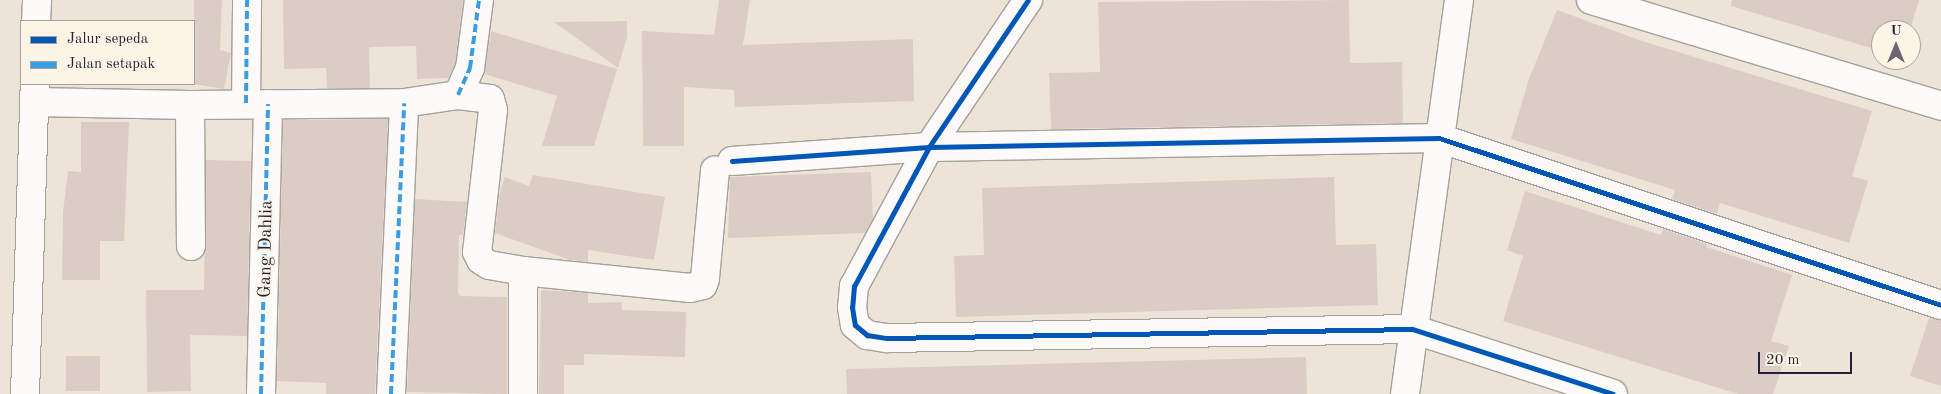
<!DOCTYPE html>
<html>
<head>
<meta charset="utf-8">
<style>
  body { margin:0 }
  #map { position:relative; width:1941px; height:394px; overflow:hidden; background:#ede4d7; font-family:"Old Standard TT",serif }
  div>[style] { position:absolute }
  [style*='--x'] { left:calc(var(--x)*1px); top:calc(var(--y)*1px); width:calc(var(--w)*1px); rotate:calc(var(--a)*1deg) }
  .building>* { inset:0; background:#dbcdc5; transform-origin:0 0 }
  .roads { filter:drop-shadow(1px 0 #a6a09c) drop-shadow(-1px 0 #a6a09c) drop-shadow(0 1px #a6a09c) drop-shadow(0 -1px #a6a09c) }
  .minor>* { height:28px; margin:-14px; padding:0 14px; transform-origin:14px; border-radius:14px; background:#fcfbf9 }
  .quiet>* { height:4px; margin-top:-2px; transform-origin:0; background:repeating-linear-gradient(90deg,#3c9ce2 0 8px,transparent 0 12px) }
  .cycleway>* { height:5px; margin:-2.5px; padding:0 2.5px; transform-origin:2.5px; border-radius:2.5px; background:#0057b8 }
  span { translate:-50% -50%; white-space:nowrap; text-align:center; line-height:1.15; -webkit-text-stroke:4px #fcf5e5; paint-order:stroke }
  .street-label { font-size:18px; color:#22223b }
  .legend { position:absolute; left:20px; top:20px; width:175px; height:65px; box-sizing:border-box; background:#fcf5e5; border:1px solid #a5a1a1; margin:0; padding:6px 9px; list-style:none; font-size:15px; color:#22223b }
  .legend li { display:flex; align-items:center; gap:10px; height:25px }
  .legend b { width:25px; border:1px solid #a5a1a1 }
  .north { position:absolute; left:1871px; top:20px; width:50px; height:50px; box-sizing:border-box; background:#fcf5e5; border:1px solid #a5a1a1; border-radius:50%; rotate:0deg; font-size:14px; font-weight:700; line-height:20px; text-align:center; color:#22223b }
  .north::after { content:''; display:block; margin:auto; width:18px; height:22px; background:#696672; clip-path:polygon(50% 0,100% 100%,50% 72%,0 100%) }
  .scale { position:absolute; left:1758px; top:352px; width:94px; height:22px; box-sizing:border-box; border:2px solid #22223b; border-top:0; padding-left:6px; font-size:15px; line-height:18px; white-space:nowrap; color:#22223b; -webkit-text-stroke:4px #fcf5e5; paint-order:stroke }
</style>
</head>
<body>
<div id="map">
  <div class="building">
    <div style="clip-path:polygon(194px 0,222px 0,220px 50px,231px 53px,224px 89px,194px 84px)"></div>
    <div style="clip-path:polygon(283px 0,463px 0,455px 64px,448px 78px,417px 79px,416px 46px,369px 47px,370px 88px,327px 88px,326px 68px,284px 69px)"></div>
    <div style="clip-path:polygon(719px 0,750px 0,743px 45px,913px 39px,914px 101px,735px 107px,734px 90px,684px 87px,684px 146px,643px 146px,642px 31px,714px 35px)"></div>
    <div style="clip-path:polygon(1349px 0,1350px 63px,1402px 62px,1403px 123px,1051px 129px,1049px 73px,1100px 72px,1098px 2px)"></div>
    <div style="clip-path:polygon(1732px 0,1919px 0,1910px 30px,1881px 30px,1881px 51px,1731px 6px)"></div>
    <div style="clip-path:polygon(1557px 10px,1642px 41px,1872px 111px,1852px 176px,1868px 181px,1849px 243px,1720px 203px,1717px 214px,1672px 199px,1675px 190px,1511px 139px,1529px 79px)"></div>
    <div style="clip-path:polygon(627px 21px,627px 37px,618px 68px,554px 22px)"></div>
    <div style="clip-path:polygon(491px 31px,617px 69px,594px 146px,542px 146px,557px 96px,484px 74px)"></div>
    <div style="clip-path:polygon(388px 119px,375px 394px,326px 394px,326px 383px,277px 381px,283px 120px)"></div>
    <div style="clip-path:polygon(81px 122px,129px 122px,124px 241px,100px 241px,100px 280px,62px 280px,63px 212px,68px 171px,81px 172px)"></div>
    <div style="clip-path:polygon(206px 160px,251px 161px,247px 336px,190px 335px,191px 391px,147px 392px,146px 290px,204px 290px)"></div>
    <div style="clip-path:polygon(871px 172px,873px 219px,865px 233px,728px 238px,730px 177px)"></div>
    <div style="clip-path:polygon(533px 175px,665px 197px,654px 260px,588px 250px,588px 262px,570px 260px,495px 233px,500px 192px,505px 177px,529px 186px)"></div>
    <div style="clip-path:polygon(1334px 177px,1336px 245px,1376px 244px,1378px 305px,956px 317px,954px 256px,984px 255px,982px 188px)"></div>
    <div style="clip-path:polygon(1525px 191px,1661px 235px,1663px 229px,1707px 244px,1706px 247px,1792px 275px,1771px 341px,1789px 346px,1773px 394px,1738px 394px,1503px 321px,1523px 256px,1507px 250px)"></div>
    <div style="clip-path:polygon(415px 199px,467px 202px,463px 235px,459px 235px,458px 292px,460px 296px,507px 297px,507px 394px,407px 392px)"></div>
    <div style="clip-path:polygon(541px 290px,588px 293px,588px 303px,622px 302px,622px 310px,686px 312px,685px 357px,584px 354px,584px 365px,564px 365px,564px 394px,539px 394px)"></div>
    <div style="clip-path:polygon(1929px 318px,1941px 320px,1941px 386px,1910px 376px)"></div>
    <div style="left:66px;top:356px;width:34px;height:35px"></div>
    <div style="clip-path:polygon(1306px 357px,1307px 394px,847px 394px,846px 369px)"></div>
  </div>
  <div class="roads">
    <div class="minor">
      <div style="--x:1028;--y:0;--w:177;--a:124"></div>
      <div style="--x:929;--y:147;--w:158;--a:118.3"></div>
      <div style="--x:854;--y:286;--w:21;--a:95"></div>
      <div style="--x:852;--y:307;--w:18;--a:81"></div>
      <div style="--x:855;--y:325;--w:16;--a:40"></div>
      <div style="--x:867;--y:335;--w:20;--a:9"></div>
      <div style="--x:887;--y:338;--w:525;--a:-0.98"></div>
      <div style="--x:1412;--y:329;--w:211;--a:17.9"></div>
      <div style="--x:1591;--y:0;--w:366;--a:16.8"></div>
      <div style="--x:36;--y:21;--w:21;--a:-87"></div>
      <div style="--x:458;--y:95;--w:30;--a:-66"></div>
      <div style="--x:470;--y:68;--w:69;--a:-82.5"></div>
      <div style="--x:35;--y:102;--w:155;--a:1.1"></div>
      <div style="--x:190;--y:105;--w:214;--a:-0.5"></div>
      <div style="--x:404;--y:103;--w:55;--a:-8.4"></div>
      <div style="--x:458;--y:95;--w:32;--a:7"></div>
      <div style="--x:490;--y:99;--w:11;--a:75"></div>
      <div style="--x:493;--y:110;--w:143;--a:96.4"></div>
      <div style="--x:477;--y:252;--w:9;--a:63"></div>
      <div style="--x:481;--y:260;--w:9;--a:32"></div>
      <div style="--x:489;--y:265;--w:35;--a:10"></div>
      <div style="--x:523;--y:271;--w:168;--a:5.8"></div>
      <div style="--x:690;--y:288;--w:13;--a:-13"></div>
      <div style="--x:703;--y:285;--w:7;--a:-74"></div>
      <div style="--x:705;--y:278;--w:108;--a:-84.7"></div>
      <div style="--x:246;--y:103;--w:103;--a:-89.4"></div>
      <div style="--x:190;--y:105;--w:141;--a:89.6"></div>
      <div style="--x:732;--y:161;--w:197;--a:-4.1"></div>
      <div style="--x:929;--y:147;--w:510;--a:-1.01"></div>
      <div style="--x:1439;--y:138;--w:529;--a:18.4"></div>
      <div style="--x:25;--y:394;--w:310;--a:-88.2"></div>
      <div style="--x:261;--y:394;--w:290;--a:-88.6"></div>
      <div style="--x:391;--y:394;--w:291;--a:-87.4"></div>
      <div style="--x:523;--y:394;--w:123;--a:-90"></div>
      <div style="--x:1405;--y:394;--w:398;--a:-82.2"></div>
    </div>
  </div>
  <div class="quiet">
    <div style="--x:458;--y:95;--w:30;--a:-66"></div>
    <div style="--x:470;--y:68;--w:69;--a:-82.5"></div>
    <div style="--x:246;--y:103;--w:103;--a:-89.4"></div>
    <div style="--x:261;--y:394;--w:290;--a:-88.6"></div>
    <div style="--x:391;--y:394;--w:291;--a:-87.4"></div>
  </div>
  <div class="cycleway">
    <div style="--x:1028;--y:0;--w:177;--a:124"></div>
    <div style="--x:929;--y:147;--w:158;--a:118.3"></div>
    <div style="--x:854;--y:286;--w:21;--a:95"></div>
    <div style="--x:852;--y:307;--w:18;--a:81"></div>
    <div style="--x:855;--y:325;--w:16;--a:40"></div>
    <div style="--x:867;--y:335;--w:20;--a:9"></div>
    <div style="--x:887;--y:338;--w:525;--a:-0.98"></div>
    <div style="--x:1412;--y:329;--w:211;--a:17.9"></div>
    <div style="--x:732;--y:161;--w:197;--a:-4.1"></div>
    <div style="--x:929;--y:147;--w:510;--a:-1.01"></div>
    <div style="--x:1439;--y:138;--w:529;--a:18.4"></div>
  </div>
  <div class="street-label">
    <span style="left:266px;top:249px;rotate:-89deg">Gang Dahlia</span>
  </div>
  <ul class="legend">
  <li><b style="height:6px;background:#0057b8"></b>Jalur sepeda</li>
  <li><b style="height:6px;background:#3c9ce2"></b>Jalan setapak</li>
  </ul>
  <div class="north">U</div>
  <div class="scale">20 m</div>
</div>
</body>
</html>
